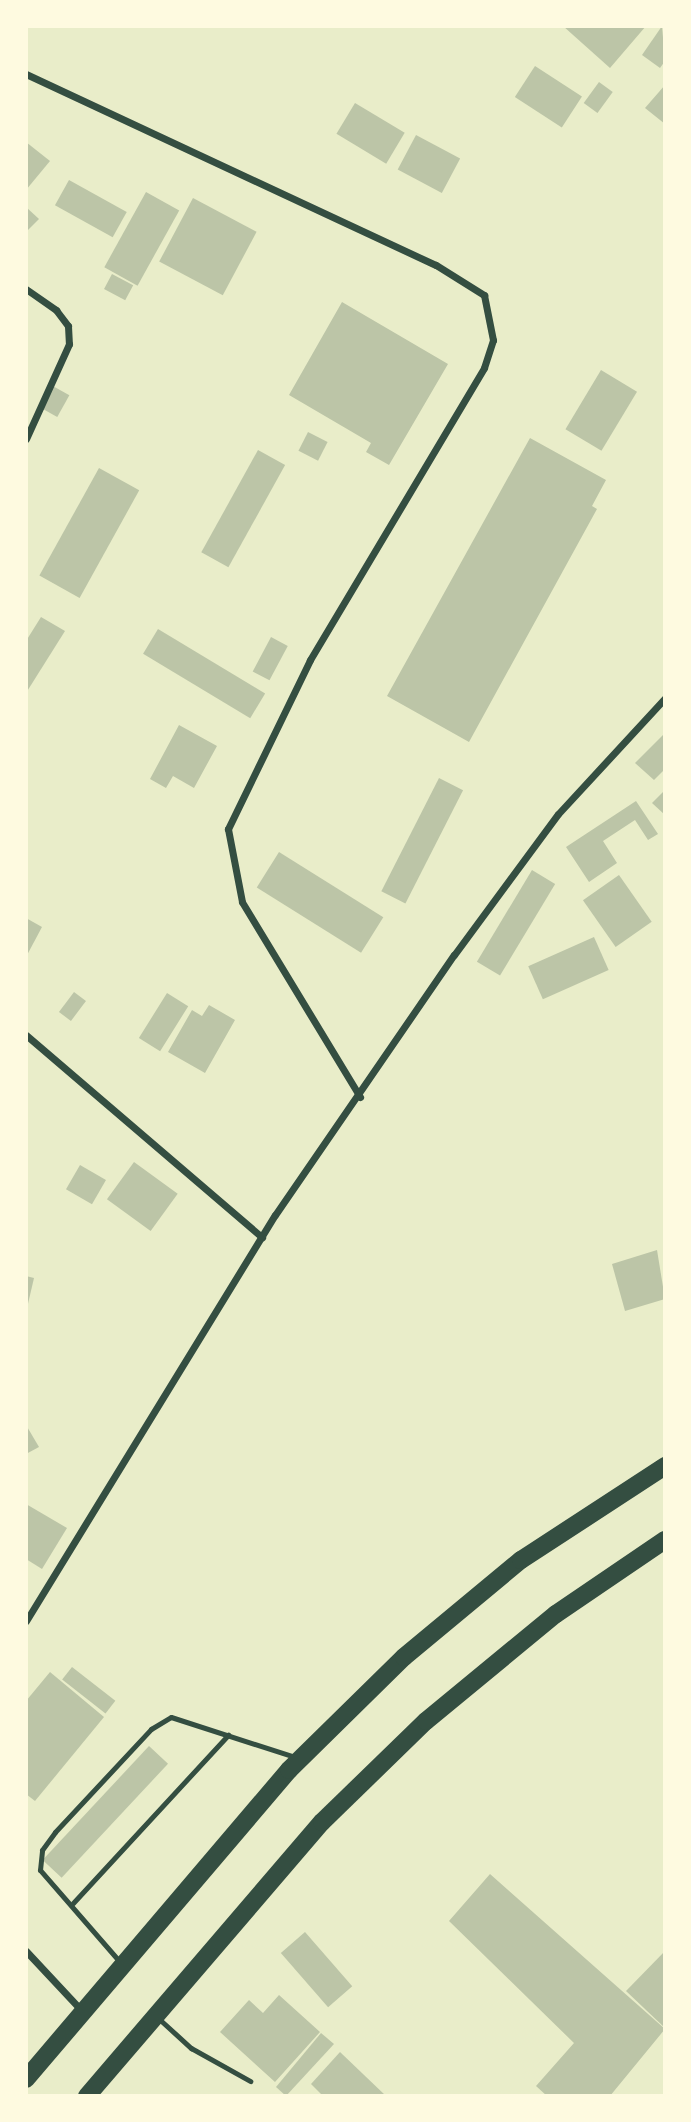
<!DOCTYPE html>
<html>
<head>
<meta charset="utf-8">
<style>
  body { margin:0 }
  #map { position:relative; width:691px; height:2122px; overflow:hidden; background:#e9edc9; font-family:Karla,sans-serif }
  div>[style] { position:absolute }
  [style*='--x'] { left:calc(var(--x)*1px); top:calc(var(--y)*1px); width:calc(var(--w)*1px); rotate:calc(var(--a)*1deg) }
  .building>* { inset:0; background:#bcc5a7; transform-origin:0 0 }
  .service>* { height:5px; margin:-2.5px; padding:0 2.5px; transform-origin:2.5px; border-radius:2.5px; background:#344e41 }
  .minor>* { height:7px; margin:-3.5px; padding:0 3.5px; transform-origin:3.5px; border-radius:3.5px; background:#344e41 }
  .primary>* { height:18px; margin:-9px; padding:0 9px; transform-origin:9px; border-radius:9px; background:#344e41 }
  span { translate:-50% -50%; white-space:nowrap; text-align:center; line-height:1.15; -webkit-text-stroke:6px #fefae0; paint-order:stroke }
  .frame { position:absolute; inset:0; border:28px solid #fefae0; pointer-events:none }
</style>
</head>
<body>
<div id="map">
  <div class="building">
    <div style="clip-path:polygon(563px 26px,646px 26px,610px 68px)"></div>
    <div style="clip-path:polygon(662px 26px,665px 61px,660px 68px,642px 55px)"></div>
    <div style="left:535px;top:66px;width:56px;height:37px;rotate:33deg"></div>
    <div style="left:599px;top:82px;width:17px;height:26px;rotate:36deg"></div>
    <div style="clip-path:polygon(665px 85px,665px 124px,645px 108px)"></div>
    <div style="left:355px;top:103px;width:58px;height:36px;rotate:31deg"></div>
    <div style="left:416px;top:135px;width:50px;height:39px;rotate:28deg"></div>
    <div style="clip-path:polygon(26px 142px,50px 161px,26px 190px)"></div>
    <div style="left:69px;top:180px;width:66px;height:29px;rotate:29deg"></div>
    <div style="left:146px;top:192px;width:38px;height:86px;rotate:29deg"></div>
    <div style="left:193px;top:198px;width:72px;height:72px;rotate:28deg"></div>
    <div style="clip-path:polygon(26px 207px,39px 219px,26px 232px)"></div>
    <div style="left:112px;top:274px;width:24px;height:17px;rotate:28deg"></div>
    <div style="clip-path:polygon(342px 302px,448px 364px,389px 465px,366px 452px,371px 443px,289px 395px)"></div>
    <div style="left:601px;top:370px;width:42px;height:69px;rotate:31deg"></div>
    <div style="left:51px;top:385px;width:21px;height:25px;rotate:29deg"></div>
    <div style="left:308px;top:432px;width:22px;height:21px;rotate:27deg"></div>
    <div style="clip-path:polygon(530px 438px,606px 480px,592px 506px,597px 509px,469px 742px,387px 696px)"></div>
    <div style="left:258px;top:450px;width:31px;height:117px;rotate:29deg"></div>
    <div style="left:99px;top:468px;width:46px;height:123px;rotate:29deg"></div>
    <div style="clip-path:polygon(41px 617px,65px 631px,26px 693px,26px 641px)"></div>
    <div style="left:158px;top:629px;width:125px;height:29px;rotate:31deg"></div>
    <div style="left:271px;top:637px;width:19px;height:39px;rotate:28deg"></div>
    <div style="clip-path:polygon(179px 725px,217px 746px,194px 788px,173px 776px,166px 788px,150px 779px)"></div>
    <div style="clip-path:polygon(665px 733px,665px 769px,654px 780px,635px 763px)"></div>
    <div style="left:439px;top:778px;width:27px;height:127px;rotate:27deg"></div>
    <div style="clip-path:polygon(665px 790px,665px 815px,652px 803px)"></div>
    <div style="clip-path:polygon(636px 801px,658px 834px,648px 840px,635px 820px,603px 841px,617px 863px,589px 882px,566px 847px)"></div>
    <div style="left:279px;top:852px;width:123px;height:42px;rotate:32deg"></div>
    <div style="left:532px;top:870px;width:27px;height:107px;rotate:31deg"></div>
    <div style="left:619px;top:875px;width:57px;height:44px;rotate:55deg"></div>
    <div style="clip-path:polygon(26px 918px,42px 927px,26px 957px)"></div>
    <div style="left:594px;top:937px;width:36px;height:72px;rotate:66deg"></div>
    <div style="left:74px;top:992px;width:15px;height:25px;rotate:37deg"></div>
    <div style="left:167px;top:993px;width:25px;height:53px;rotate:32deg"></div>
    <div style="clip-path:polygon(209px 1005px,235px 1020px,205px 1073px,168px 1052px,192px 1010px,202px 1016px)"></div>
    <div style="left:134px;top:1162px;width:54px;height:46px;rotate:36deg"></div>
    <div style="left:80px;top:1165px;width:30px;height:28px;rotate:30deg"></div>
    <div style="clip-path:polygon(657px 1250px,665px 1299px,625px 1311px,612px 1264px)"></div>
    <div style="clip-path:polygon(26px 1276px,34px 1278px,27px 1308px,26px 1307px)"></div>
    <div style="clip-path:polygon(26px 1425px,39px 1447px,26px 1454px)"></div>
    <div style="clip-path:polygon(26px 1504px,67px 1528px,42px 1569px,26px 1559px)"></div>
    <div style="left:72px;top:1667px;width:55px;height:16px;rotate:38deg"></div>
    <div style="clip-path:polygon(50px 1672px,104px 1717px,35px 1801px,26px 1794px,26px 1701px)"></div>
    <div style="left:149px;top:1746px;width:26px;height:156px;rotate:43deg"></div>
    <div style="clip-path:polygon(490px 1874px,665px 2029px,610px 2096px,547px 2096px,536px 2086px,574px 2043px,449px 1921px)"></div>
    <div style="left:305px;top:1932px;width:72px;height:32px;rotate:49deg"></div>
    <div style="clip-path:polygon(665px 1951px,665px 2028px,626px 1991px)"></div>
    <div style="clip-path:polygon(279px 1995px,320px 2032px,275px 2082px,220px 2032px,249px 2000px,263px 2013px)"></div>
    <div style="clip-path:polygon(321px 2033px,334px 2044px,286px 2096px,276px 2087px)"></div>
    <div style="clip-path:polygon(340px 2052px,386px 2096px,323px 2096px,311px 2084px)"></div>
  </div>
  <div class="service">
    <div style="--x:73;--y:1903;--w:229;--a:-47.3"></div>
    <div style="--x:120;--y:1962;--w:122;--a:-131"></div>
    <div style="--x:40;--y:1870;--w:20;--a:-84"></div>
    <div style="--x:42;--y:1850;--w:22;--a:-54"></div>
    <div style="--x:55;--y:1832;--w:141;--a:-47"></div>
    <div style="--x:151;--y:1729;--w:23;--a:-31"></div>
    <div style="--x:171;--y:1717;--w:130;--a:17.9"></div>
    <div style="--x:158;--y:2018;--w:45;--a:42.3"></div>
    <div style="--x:191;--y:2048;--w:68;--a:29.2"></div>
  </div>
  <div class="minor">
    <div style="--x:26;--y:74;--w:452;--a:25"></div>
    <div style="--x:436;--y:265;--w:57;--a:32"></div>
    <div style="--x:484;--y:295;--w:46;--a:78.7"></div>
    <div style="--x:493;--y:340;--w:29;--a:108"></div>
    <div style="--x:484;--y:368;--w:340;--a:120.8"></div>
    <div style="--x:310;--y:660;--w:188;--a:115.9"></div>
    <div style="--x:228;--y:829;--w:74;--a:79.1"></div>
    <div style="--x:242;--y:902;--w:228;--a:58.8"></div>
    <div style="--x:26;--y:289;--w:37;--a:35"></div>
    <div style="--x:56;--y:310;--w:20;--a:53"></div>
    <div style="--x:68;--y:326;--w:18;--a:87"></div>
    <div style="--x:69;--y:344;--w:104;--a:114.4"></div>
    <div style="--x:26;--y:1035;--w:311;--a:40.6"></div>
    <div style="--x:26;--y:1621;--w:476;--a:-58.5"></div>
    <div style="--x:275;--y:1215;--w:316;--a:-55.5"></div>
    <div style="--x:454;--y:955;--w:175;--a:-53.6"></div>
    <div style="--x:558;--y:814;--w:158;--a:-47.3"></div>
    <div style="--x:26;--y:1951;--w:82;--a:47"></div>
  </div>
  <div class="primary">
    <div style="--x:26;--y:2079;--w:406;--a:-49.6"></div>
    <div style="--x:289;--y:1770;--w:161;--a:-44.5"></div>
    <div style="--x:404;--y:1657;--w:152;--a:-39.7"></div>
    <div style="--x:521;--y:1560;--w:172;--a:-33.1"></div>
    <div style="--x:87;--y:2096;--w:361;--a:-49.4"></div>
    <div style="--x:322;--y:1822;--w:145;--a:-44.2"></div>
    <div style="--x:426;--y:1721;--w:168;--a:-39.5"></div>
    <div style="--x:556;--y:1614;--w:132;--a:-34.2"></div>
  </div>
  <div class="frame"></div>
</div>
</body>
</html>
